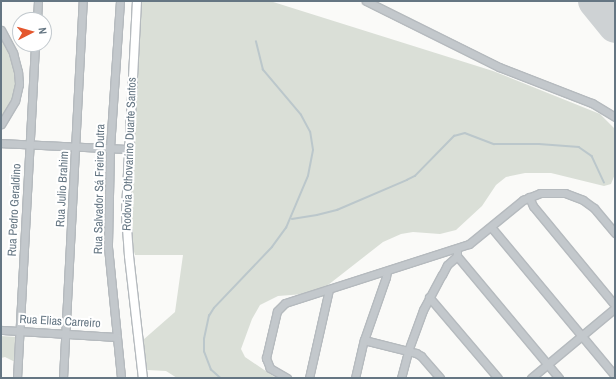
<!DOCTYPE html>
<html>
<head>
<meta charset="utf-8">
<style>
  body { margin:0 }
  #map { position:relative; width:616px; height:379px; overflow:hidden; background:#fafaf8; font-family:"Archivo Narrow",sans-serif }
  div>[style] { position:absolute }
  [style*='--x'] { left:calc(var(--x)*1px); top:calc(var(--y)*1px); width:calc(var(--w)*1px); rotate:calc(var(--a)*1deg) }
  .green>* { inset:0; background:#dadfd7 }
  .stream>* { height:1.5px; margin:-0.75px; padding:0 0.75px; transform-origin:0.75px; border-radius:0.75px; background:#bbc7cb }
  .runway>* { height:34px; margin:-17px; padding:0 17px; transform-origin:17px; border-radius:17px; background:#ced2d4 }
  .roads { filter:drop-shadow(1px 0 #b5babe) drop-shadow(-1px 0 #b5babe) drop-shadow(0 1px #b5babe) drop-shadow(0 -1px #b5babe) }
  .minor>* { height:7px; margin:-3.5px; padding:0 3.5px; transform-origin:3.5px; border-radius:3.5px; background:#c3c8cc }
  .major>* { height:8px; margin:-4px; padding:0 4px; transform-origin:4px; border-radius:4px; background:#fff }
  span { translate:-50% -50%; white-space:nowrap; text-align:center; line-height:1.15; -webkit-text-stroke:4px #fff; paint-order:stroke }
  .street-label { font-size:12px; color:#657683 }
  .frame { position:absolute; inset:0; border:2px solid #657683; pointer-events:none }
  .north { position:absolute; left:12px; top:12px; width:40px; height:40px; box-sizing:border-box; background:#fff; border:1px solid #c1c8cd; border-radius:50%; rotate:84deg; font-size:11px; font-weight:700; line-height:16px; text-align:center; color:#657683 }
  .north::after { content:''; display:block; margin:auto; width:14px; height:18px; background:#e4572e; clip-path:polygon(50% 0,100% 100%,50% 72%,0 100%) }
</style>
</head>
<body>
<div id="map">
  <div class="green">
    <div style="clip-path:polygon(141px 1px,270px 1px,493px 71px,600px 114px,615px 129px,615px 174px,611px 184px,604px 186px,551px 173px,525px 173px,506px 177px,496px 185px,482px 206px,456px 230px,440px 234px,413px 232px,401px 234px,383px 242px,328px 285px,304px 294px,278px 296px,260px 305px,252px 319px,241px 349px,245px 357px,276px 378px,177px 378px,166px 371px,147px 370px,143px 340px,175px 312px,183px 255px,135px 255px,132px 245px,130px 195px)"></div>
    <div style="clip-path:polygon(1px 32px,15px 68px,17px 85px,10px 105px,1px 119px)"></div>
    <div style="clip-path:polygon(1px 336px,17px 337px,15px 362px,5px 357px,1px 358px)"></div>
  </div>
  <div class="stream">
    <div style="--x:292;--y:219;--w:25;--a:-9"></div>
    <div style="--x:317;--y:215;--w:21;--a:-14"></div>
    <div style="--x:337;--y:210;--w:76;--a:-23.2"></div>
    <div style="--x:407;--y:180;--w:9;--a:-27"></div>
    <div style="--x:415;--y:176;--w:56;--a:-45.7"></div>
    <div style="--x:454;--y:136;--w:11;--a:-15"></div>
    <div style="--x:465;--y:133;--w:31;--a:21"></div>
    <div style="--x:494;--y:144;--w:45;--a:0"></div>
    <div style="--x:539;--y:144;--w:40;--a:4.3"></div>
    <div style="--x:579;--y:147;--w:16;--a:35"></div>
    <div style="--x:592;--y:156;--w:29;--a:65"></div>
    <div style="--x:220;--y:378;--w:12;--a:-138"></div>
    <div style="--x:211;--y:370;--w:19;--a:-111"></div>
    <div style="--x:204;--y:352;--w:13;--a:-90"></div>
    <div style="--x:204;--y:339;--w:24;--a:-78"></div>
    <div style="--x:209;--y:316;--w:9;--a:-58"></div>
    <div style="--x:214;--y:308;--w:84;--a:-46.4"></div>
    <div style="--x:272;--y:247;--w:24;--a:-54"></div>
    <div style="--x:286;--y:228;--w:56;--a:-67.1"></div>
    <div style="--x:308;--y:176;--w:26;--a:-79"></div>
    <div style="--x:313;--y:150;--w:18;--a:-99"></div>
    <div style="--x:310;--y:132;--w:19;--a:-118"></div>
    <div style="--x:301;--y:115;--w:59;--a:-130.2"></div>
    <div style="--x:263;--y:70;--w:29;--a:-104"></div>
  </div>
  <div class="runway">
    <div style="--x:595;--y:1;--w:32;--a:51"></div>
  </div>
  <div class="roads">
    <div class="minor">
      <div style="--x:120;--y:1;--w:147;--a:93.9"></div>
      <div style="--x:110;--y:148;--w:99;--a:91.2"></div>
      <div style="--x:108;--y:247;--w:132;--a:84.3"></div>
      <div style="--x:366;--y:1;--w:148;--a:26.4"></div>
      <div style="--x:499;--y:67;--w:100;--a:21.2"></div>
      <div style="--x:592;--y:103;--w:27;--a:31"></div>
      <div style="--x:37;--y:20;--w:19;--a:-87"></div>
      <div style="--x:1;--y:30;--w:26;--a:62"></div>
      <div style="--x:13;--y:53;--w:20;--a:75"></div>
      <div style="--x:18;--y:72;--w:12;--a:85"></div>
      <div style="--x:19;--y:84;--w:17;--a:103"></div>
      <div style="--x:15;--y:101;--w:27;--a:121"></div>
      <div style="--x:1;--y:143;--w:128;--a:2.7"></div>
      <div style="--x:529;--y:197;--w:10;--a:66"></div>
      <div style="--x:533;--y:206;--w:129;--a:50.4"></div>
      <div style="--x:491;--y:227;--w:194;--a:50.2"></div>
      <div style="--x:457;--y:256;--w:159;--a:50.1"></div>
      <div style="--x:429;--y:297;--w:106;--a:49.6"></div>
      <div style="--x:1;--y:330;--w:116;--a:3.5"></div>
      <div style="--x:364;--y:340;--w:54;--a:14"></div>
      <div style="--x:416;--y:353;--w:6;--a:31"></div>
      <div style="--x:421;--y:356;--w:29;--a:49"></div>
      <div style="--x:17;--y:378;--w:334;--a:-86.9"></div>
      <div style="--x:63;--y:378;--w:378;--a:-87"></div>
      <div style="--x:287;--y:378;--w:20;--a:-150"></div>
      <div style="--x:270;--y:368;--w:11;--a:-112"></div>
      <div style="--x:266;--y:358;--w:48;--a:-76.8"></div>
      <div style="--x:277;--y:311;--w:11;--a:-45"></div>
      <div style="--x:285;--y:303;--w:193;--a:-17.8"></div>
      <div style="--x:469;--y:244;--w:70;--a:-39.2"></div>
      <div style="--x:523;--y:200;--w:18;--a:-22"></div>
      <div style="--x:540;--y:193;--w:25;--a:0"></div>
      <div style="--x:565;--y:193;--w:19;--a:21"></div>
      <div style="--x:583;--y:200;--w:14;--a:36"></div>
      <div style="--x:594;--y:208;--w:33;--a:50"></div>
      <div style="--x:309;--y:378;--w:91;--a:-77.3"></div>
      <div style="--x:355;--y:378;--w:39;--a:-77"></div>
      <div style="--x:364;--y:340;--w:67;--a:-70.8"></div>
      <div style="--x:386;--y:277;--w:6;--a:-81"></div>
      <div style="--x:401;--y:378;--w:28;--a:-75"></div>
      <div style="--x:408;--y:351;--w:44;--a:-69.9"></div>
      <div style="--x:423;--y:310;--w:40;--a:-62"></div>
      <div style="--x:442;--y:275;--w:11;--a:-63"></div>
      <div style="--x:447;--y:265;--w:13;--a:-42"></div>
      <div style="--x:457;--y:256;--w:4;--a:-90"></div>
      <div style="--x:531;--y:378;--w:109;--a:-39.8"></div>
    </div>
    <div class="major">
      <div style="--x:137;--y:1;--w:213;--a:93"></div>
      <div style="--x:126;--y:214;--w:42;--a:85.9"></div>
      <div style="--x:129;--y:256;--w:123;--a:83.5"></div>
    </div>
  </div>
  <div class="street-label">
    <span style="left:130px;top:154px;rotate:-88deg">Rodovia Othovarino Duarte Santos</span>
    <span style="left:63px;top:189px;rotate:-87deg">Rua Julio Brahim</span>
    <span style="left:100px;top:189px;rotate:-89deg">Rua Salvador Sá Freire Dutra</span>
    <span style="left:15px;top:210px;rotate:-87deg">Rua Pedro Geraldino</span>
    <span style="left:60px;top:322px;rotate:3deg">Rua Elias Carreiro</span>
  </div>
  <div class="frame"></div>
  <div class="north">N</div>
</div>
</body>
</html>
